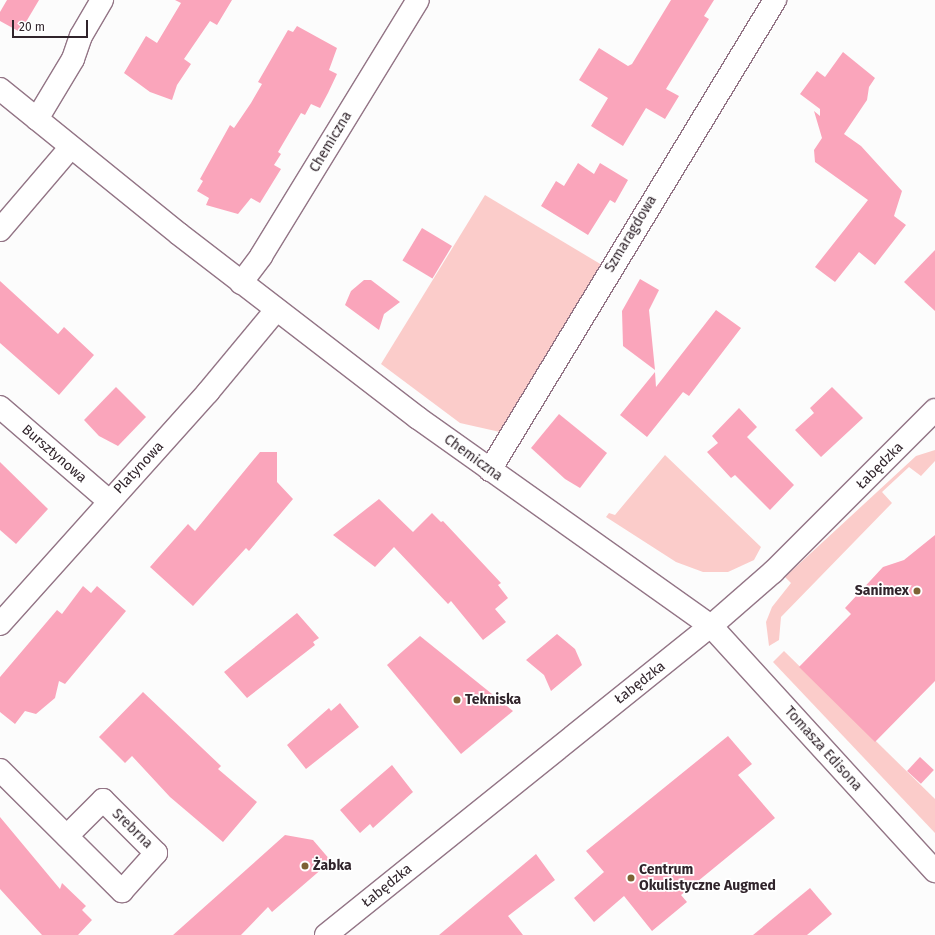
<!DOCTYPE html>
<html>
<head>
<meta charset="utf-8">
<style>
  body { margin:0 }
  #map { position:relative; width:935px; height:935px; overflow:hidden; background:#fcfcfc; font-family:"Fira Sans",sans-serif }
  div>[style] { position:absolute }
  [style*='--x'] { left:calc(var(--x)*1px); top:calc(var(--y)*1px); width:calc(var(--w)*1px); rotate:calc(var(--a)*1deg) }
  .green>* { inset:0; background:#fbccca }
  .building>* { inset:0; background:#faa5bb; transform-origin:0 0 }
  .roads { filter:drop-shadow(1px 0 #937586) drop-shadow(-1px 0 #937586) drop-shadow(0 1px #937586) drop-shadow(0 -1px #937586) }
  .minor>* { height:22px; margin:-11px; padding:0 11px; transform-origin:11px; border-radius:11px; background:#fff }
  .dots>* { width:11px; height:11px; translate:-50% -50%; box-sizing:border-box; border:2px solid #fff; border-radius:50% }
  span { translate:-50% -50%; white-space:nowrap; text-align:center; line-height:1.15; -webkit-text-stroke:3.5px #fff; paint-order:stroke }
  .street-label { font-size:14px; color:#30242b }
  .poi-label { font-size:14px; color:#30242b; font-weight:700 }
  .right { translate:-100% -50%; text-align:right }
  .left { translate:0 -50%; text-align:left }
  .scale { position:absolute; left:12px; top:20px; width:76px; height:18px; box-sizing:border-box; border:2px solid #30242b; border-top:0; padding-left:5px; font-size:12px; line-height:14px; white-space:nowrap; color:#30242b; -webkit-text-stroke:3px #fff; paint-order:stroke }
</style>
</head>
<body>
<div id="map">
  <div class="green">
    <div style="clip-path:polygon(485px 195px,602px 265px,500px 432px,460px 423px,381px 364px)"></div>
    <div style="clip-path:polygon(935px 450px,935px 461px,921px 476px,909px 467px,882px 492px,892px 503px,781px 617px,779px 640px,769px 646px,766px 622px,772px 607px,791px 583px,785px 577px,916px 456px)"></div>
    <div style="clip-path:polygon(665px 455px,761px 547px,754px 560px,728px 572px,703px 572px,676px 562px,606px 517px,609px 513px,615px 515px)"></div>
    <div style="clip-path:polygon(784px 651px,935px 799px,935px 833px,773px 662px)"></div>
  </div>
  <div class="building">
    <div style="clip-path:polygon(7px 0,39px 0,20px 32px,0 21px,0 12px)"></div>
    <div style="clip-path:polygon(175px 0,232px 0,217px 25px,210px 21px,184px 59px,191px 64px,177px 85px,172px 100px,150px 92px,124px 73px,146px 36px,157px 43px,181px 3px)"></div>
    <div style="clip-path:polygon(671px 0,714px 0,704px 16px,709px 19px,666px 89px,679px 96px,665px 119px,646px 108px,623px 146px,591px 126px,608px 98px,579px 80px,599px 48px,628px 66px,632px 64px)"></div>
    <div style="clip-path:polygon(297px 26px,337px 48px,329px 70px,337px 74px,328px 93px,320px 108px,311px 104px,305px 115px,301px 113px,278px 152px,281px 154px,274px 165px,281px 169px,260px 203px,251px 198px,238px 214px,206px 205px,209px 198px,197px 191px,203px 181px,200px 179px,230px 125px,234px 128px,251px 103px,262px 84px,258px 82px,288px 30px,293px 32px)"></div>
    <div style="clip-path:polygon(843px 52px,875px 78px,869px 87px,867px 100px,844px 134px,861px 146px,902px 191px,894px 216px,906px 225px,875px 265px,859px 252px,835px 282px,815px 267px,868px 200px,815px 162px,814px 150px,822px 138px,814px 111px,820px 116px,820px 109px,800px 94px,817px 71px,825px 77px)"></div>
    <div style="clip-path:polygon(578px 163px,594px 174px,600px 163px,628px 180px,615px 203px,610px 200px,588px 235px,541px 206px,556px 181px,564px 186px)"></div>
    <div style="left:422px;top:228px;width:35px;height:38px;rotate:31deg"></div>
    <div style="clip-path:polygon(935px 250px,935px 311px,904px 282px)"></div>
    <div style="clip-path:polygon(640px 279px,659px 290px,649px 310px,655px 370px,623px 346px,622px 311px)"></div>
    <div style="clip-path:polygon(364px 280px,371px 280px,400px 302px,384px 314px,379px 330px,345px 305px,351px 291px)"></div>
    <div style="clip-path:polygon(0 281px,58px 334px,64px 327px,94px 355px,59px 395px,0 343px)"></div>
    <div style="clip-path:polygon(716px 310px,741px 328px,689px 396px,683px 392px,647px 437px,620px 415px,655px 372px,656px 387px)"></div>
    <div style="clip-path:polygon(116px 387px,146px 417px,118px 446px,99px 436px,84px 420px)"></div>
    <div style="clip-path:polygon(832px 387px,863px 418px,821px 457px,795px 430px,814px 413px,810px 408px)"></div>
    <div style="clip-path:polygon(739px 408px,757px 427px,747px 437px,794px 485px,770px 510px,735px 475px,731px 478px,707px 452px,718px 443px,712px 436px)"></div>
    <div style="clip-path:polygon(559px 414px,607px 453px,580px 488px,565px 479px,531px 448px)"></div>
    <div style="clip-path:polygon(260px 452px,277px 452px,277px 482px,293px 499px,249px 551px,246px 548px,193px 606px,150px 567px,188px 524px,195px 531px)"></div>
    <div style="clip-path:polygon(0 462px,48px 509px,16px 544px,0 530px)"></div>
    <div style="clip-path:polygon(379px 499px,413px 532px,432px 513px,441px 522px,443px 521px,501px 583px,498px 585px,508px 598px,495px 609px,506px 622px,483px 640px,451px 601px,448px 604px,394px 547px,375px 567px,333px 535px)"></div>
    <div style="clip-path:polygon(935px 535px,935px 681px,875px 742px,799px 667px,851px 614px,845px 608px,883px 567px,904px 560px)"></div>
    <div style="clip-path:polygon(83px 586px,91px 593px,97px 586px,126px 611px,65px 684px,59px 681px,55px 698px,36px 714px,25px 711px,15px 724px,0 712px,0 677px,57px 610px,62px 614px)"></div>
    <div style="clip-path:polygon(297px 613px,319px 638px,313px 642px,315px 645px,247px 698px,224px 672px)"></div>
    <div style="clip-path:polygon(557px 634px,575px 649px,582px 665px,551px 691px,544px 675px,526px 660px)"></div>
    <div style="clip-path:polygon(420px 636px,513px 711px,461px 754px,387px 665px)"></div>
    <div style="clip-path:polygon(143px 692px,221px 766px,218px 769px,257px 802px,223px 842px,170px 797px,132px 756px,125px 763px,99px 737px)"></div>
    <div style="clip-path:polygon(340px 703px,359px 727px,306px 769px,287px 745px,329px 708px,331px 711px)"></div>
    <div style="clip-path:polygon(728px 736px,752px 764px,738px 775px,775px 818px,681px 895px,687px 902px,652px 931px,624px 896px,594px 922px,574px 898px,604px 872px,586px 851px)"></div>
    <div style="left:920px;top:757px;width:19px;height:19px;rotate:43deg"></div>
    <div style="clip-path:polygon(392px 765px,413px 792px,373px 828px,370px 824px,360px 833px,340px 810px)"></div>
    <div style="clip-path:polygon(0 817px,60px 889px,62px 883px,86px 906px,82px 910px,92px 920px,78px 935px,42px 935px,0 889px)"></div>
    <div style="clip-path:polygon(285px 835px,313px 840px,331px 861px,272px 912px,268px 907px,241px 935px,173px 935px)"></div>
    <div style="clip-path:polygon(536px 854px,555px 880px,508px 916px,523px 935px,439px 935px)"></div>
    <div style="clip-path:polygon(810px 888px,832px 914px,807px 935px,753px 935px)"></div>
  </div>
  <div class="roads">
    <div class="minor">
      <div style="--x:0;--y:89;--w:230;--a:39"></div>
      <div style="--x:179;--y:234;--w:302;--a:37.6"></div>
      <div style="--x:418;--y:418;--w:359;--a:35.4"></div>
      <div style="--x:711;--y:626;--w:332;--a:47.6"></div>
      <div style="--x:37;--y:119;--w:70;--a:-59"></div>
      <div style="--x:73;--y:59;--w:24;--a:-71"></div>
      <div style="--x:81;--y:36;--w:42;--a:-59.7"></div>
      <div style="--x:0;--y:230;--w:109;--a:-49.5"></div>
      <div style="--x:241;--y:283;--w:34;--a:-53"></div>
      <div style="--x:261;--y:256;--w:300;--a:-58.5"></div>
      <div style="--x:0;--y:407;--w:144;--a:40.8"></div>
      <div style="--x:490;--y:470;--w:550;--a:-58.77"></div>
      <div style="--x:0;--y:624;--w:312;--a:-48.1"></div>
      <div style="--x:208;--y:392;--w:107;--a:-50.3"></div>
      <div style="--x:0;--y:770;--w:172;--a:44.8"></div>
      <div style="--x:122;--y:891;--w:51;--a:-48.2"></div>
      <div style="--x:156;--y:853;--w:75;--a:-135"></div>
      <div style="--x:103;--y:800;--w:51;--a:135"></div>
      <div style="--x:326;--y:935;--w:494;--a:-38.8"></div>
      <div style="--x:711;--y:626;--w:82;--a:-41.1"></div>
      <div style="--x:773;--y:572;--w:229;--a:-45"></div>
    </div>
  </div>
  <div class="dots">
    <div style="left:917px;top:591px;background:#7d6234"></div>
    <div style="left:457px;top:700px;background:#7d6234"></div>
    <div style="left:305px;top:866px;background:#7d6234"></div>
    <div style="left:631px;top:878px;background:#7d6234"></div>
  </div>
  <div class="street-label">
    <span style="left:331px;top:142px;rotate:-59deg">Chemiczna</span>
    <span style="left:631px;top:234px;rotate:-59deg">Szmaragdowa</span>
    <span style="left:54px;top:454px;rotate:41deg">Bursztynowa</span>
    <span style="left:473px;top:458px;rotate:36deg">Chemiczna</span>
    <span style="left:880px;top:466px;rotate:-45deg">Łabędzka</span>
    <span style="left:139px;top:468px;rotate:-47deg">Platynowa</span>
    <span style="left:640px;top:683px;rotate:-38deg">Łabędzka</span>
    <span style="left:823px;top:749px;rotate:48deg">Tomasza Edisona</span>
    <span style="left:132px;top:829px;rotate:44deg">Srebrna</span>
    <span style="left:387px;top:886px;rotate:-39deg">Łabędzka</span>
  </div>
  <div class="poi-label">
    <span class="right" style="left:909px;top:591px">Sanimex</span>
    <span class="left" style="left:465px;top:700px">Tekniska</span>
    <span class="left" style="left:313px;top:866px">Żabka</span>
    <span class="left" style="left:639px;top:878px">Centrum<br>Okulistyczne Augmed</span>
  </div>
  <div class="scale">20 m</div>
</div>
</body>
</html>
